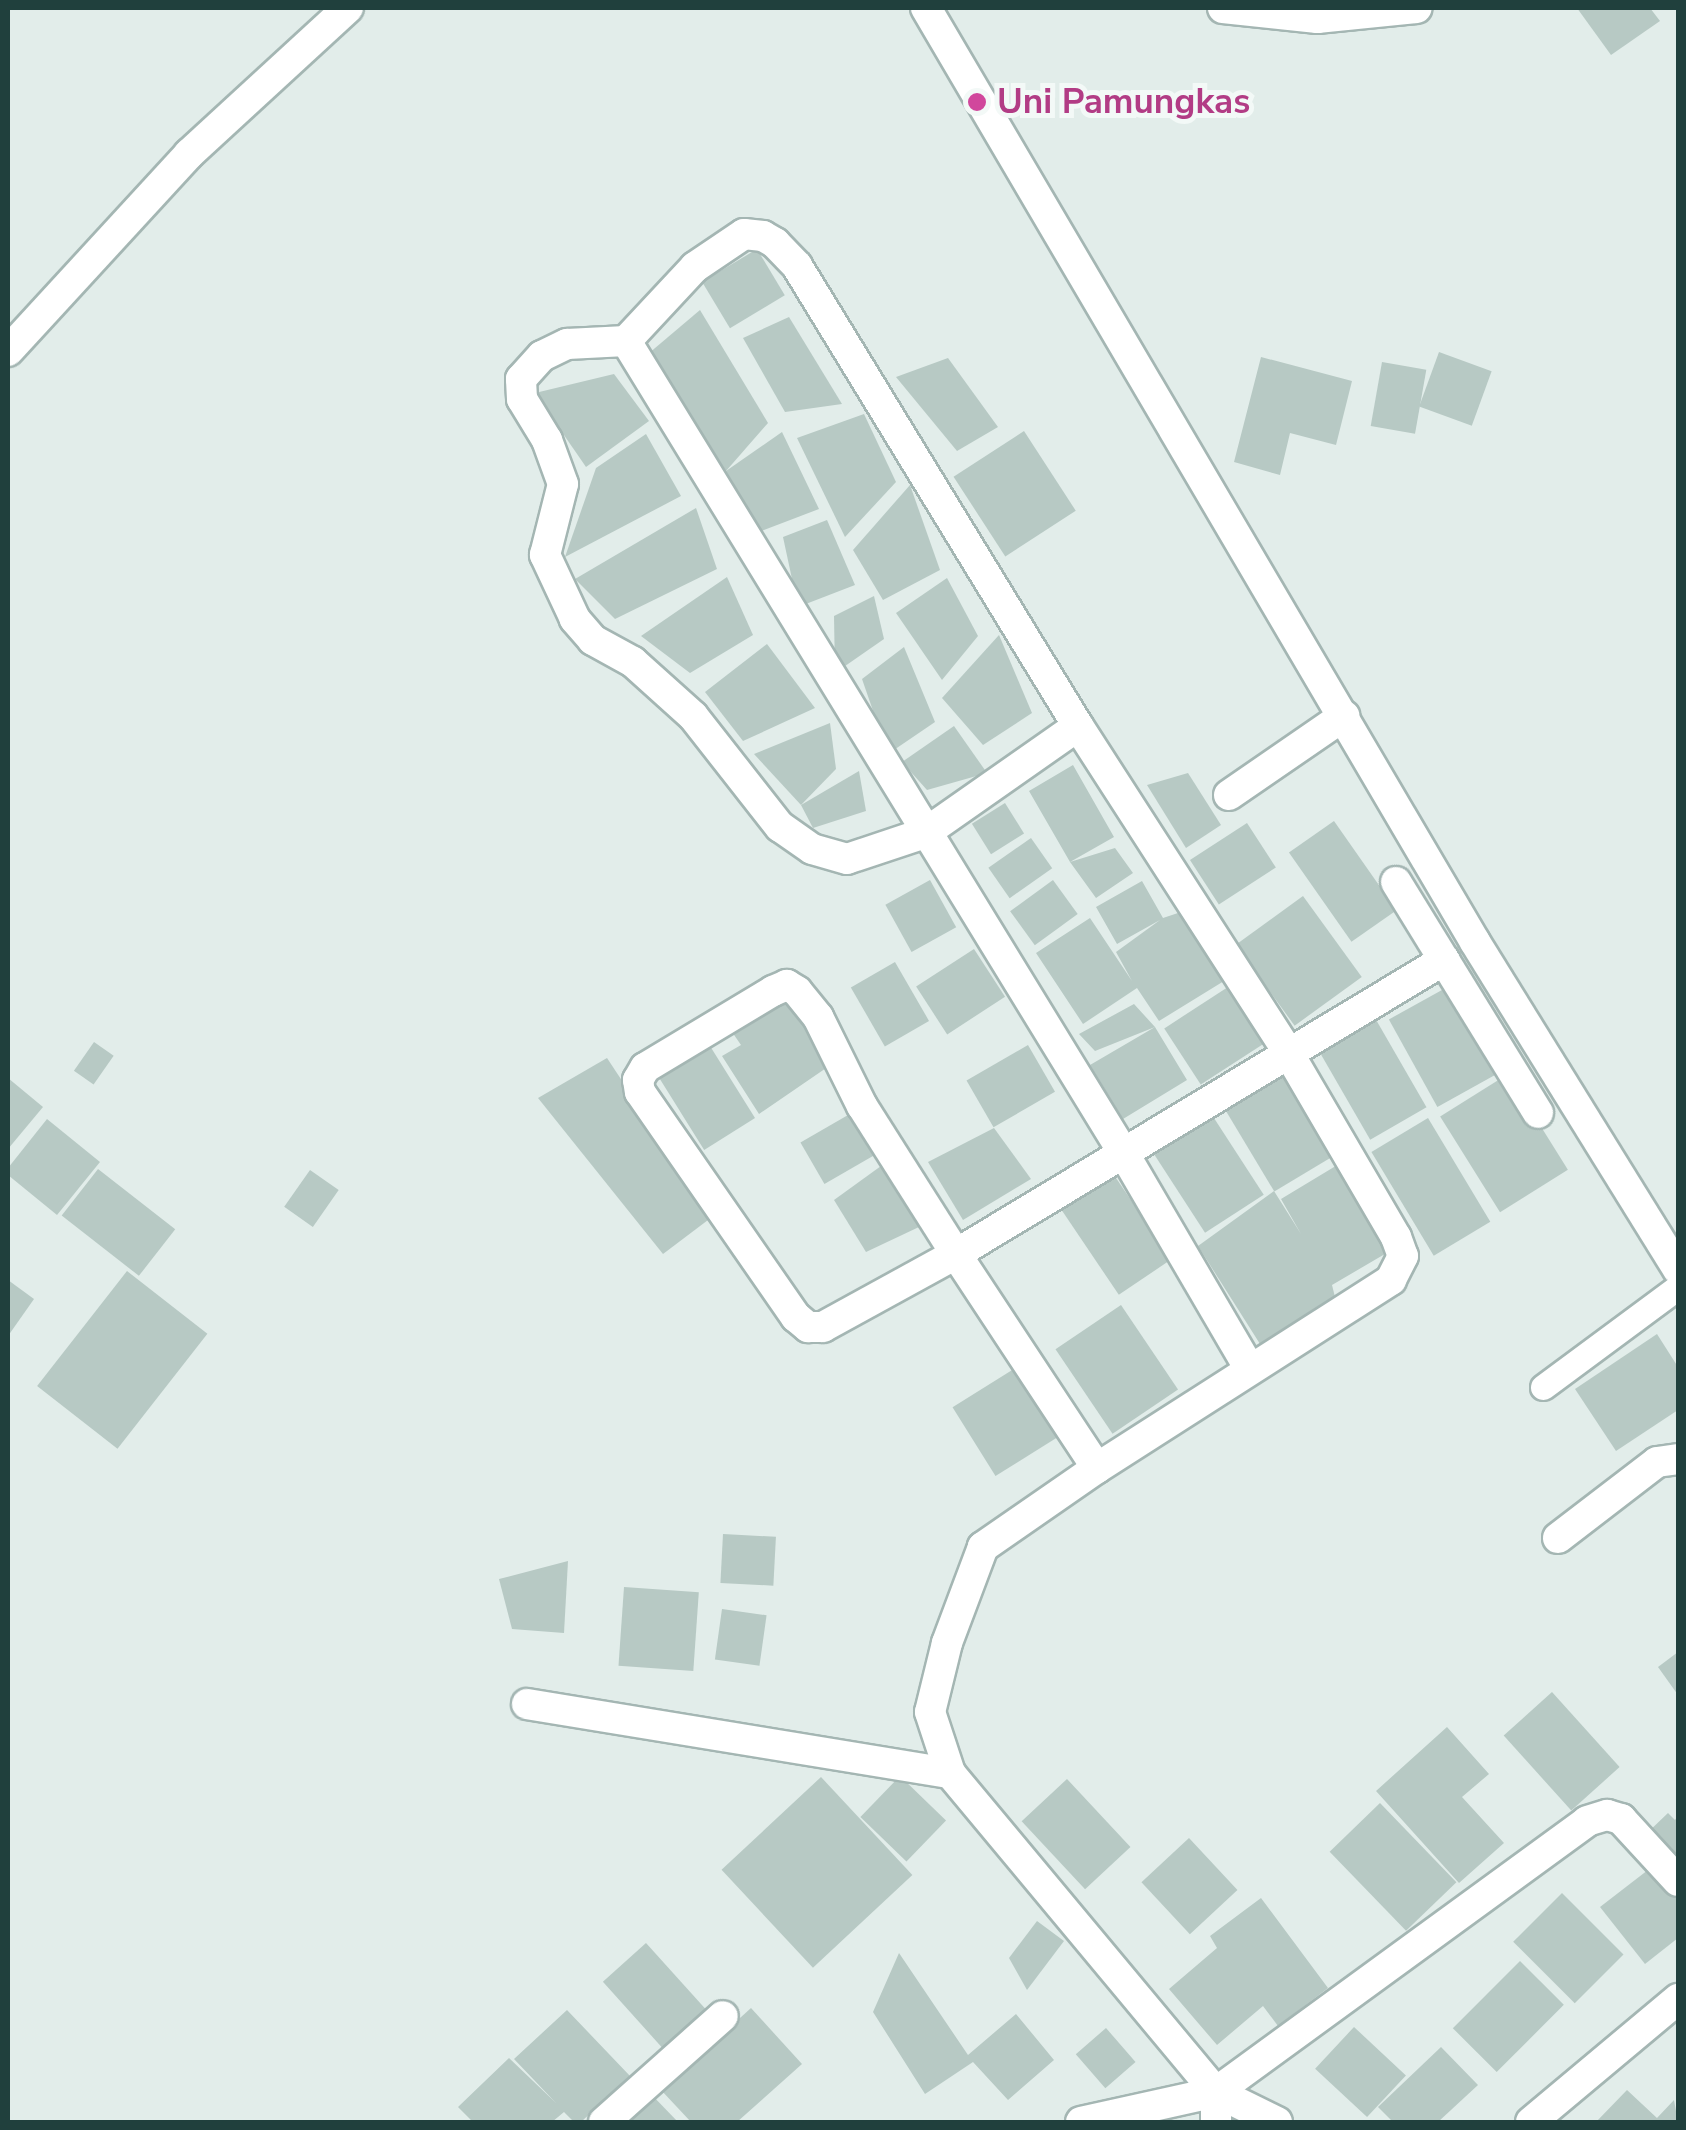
<!DOCTYPE html>
<html>
<head>
<meta charset="utf-8">
<style>
  body { margin:0 }
  #map { position:relative; width:1686px; height:2130px; overflow:hidden; background:#e2edea; font-family:"Nunito Sans",sans-serif }
  div>[style] { position:absolute }
  [style*='--x'] { left:calc(var(--x)*1px); top:calc(var(--y)*1px); width:calc(var(--w)*1px); rotate:calc(var(--a)*1deg) }
  .building>* { inset:0; background:#b7c9c4; transform-origin:0 0 }
  .roads { filter:drop-shadow(2px 0 #a4b6b3) drop-shadow(-2px 0 #a4b6b3) drop-shadow(0 2px #a4b6b3) drop-shadow(0 -2px #a4b6b3) }
  .lane>* { height:25px; margin:-12.5px; padding:0 12.5px; transform-origin:12.5px; border-radius:12.5px; background:#fff }
  .street>* { height:30px; margin:-15px; padding:0 15px; transform-origin:15px; border-radius:15px; background:#fff }
  .dots>* { width:28px; height:28px; translate:-50% -50%; box-sizing:border-box; border:5px solid #f3f9f7; border-radius:50% }
  span { translate:-50% -50%; white-space:nowrap; text-align:center; line-height:1.15; -webkit-text-stroke:10px #f3f9f7; paint-order:stroke }
  .hotel-label { font-size:35px; color:#b23c85; font-weight:700 }
  .left { translate:0 -50%; text-align:left }
  .frame { position:absolute; inset:0; border:10px solid #20403d; pointer-events:none }
</style>
</head>
<body>
<div id="map">
  <div class="building">
    <div style="clip-path:polygon(1577px 8px,1650px 8px,1660px 21px,1611px 55px)"></div>
    <div style="left:757px;top:249px;width:54px;height:64px;rotate:59deg"></div>
    <div style="clip-path:polygon(700px 310px,768px 423px,726px 471px,648px 354px)"></div>
    <div style="clip-path:polygon(789px 317px,842px 404px,785px 412px,743px 338px)"></div>
    <div style="left:1439px;top:352px;width:56px;height:58px;rotate:20deg"></div>
    <div style="clip-path:polygon(1261px 357px,1352px 381px,1336px 445px,1290px 433px,1280px 475px,1234px 462px)"></div>
    <div style="clip-path:polygon(948px 358px,998px 427px,957px 451px,896px 377px)"></div>
    <div style="left:1382px;top:362px;width:45px;height:65px;rotate:10deg"></div>
    <div style="clip-path:polygon(614px 374px,649px 421px,586px 467px,535px 393px)"></div>
    <div style="clip-path:polygon(864px 414px,896px 482px,845px 537px,797px 438px)"></div>
    <div style="left:1024px;top:431px;width:95px;height:84px;rotate:57deg"></div>
    <div style="clip-path:polygon(782px 432px,819px 509px,759px 532px,726px 471px)"></div>
    <div style="clip-path:polygon(646px 434px,681px 496px,565px 557px,596px 468px)"></div>
    <div style="clip-path:polygon(910px 485px,940px 570px,883px 600px,853px 550px)"></div>
    <div style="clip-path:polygon(696px 508px,717px 569px,615px 619px,575px 579px)"></div>
    <div style="clip-path:polygon(827px 520px,855px 585px,798px 607px,783px 537px)"></div>
    <div style="clip-path:polygon(727px 577px,753px 635px,690px 673px,641px 636px)"></div>
    <div style="clip-path:polygon(947px 578px,978px 636px,942px 680px,896px 613px)"></div>
    <div style="clip-path:polygon(874px 596px,884px 639px,835px 673px,834px 616px)"></div>
    <div style="clip-path:polygon(999px 635px,1032px 713px,983px 745px,942px 698px)"></div>
    <div style="clip-path:polygon(767px 644px,815px 708px,743px 741px,705px 692px)"></div>
    <div style="clip-path:polygon(904px 647px,935px 722px,888px 754px,862px 679px)"></div>
    <div style="clip-path:polygon(830px 723px,836px 769px,801px 805px,754px 754px)"></div>
    <div style="clip-path:polygon(954px 726px,987px 773px,927px 790px,902px 762px)"></div>
    <div style="clip-path:polygon(1073px 765px,1114px 837px,1070px 862px,1115px 848px,1133px 873px,1096px 898px,1070px 862px,1029px 791px)"></div>
    <div style="clip-path:polygon(859px 771px,866px 811px,813px 828px,801px 805px)"></div>
    <div style="clip-path:polygon(1188px 773px,1221px 825px,1186px 848px,1147px 785px)"></div>
    <div style="left:1005px;top:803px;width:36px;height:39px;rotate:58deg"></div>
    <div style="left:1334px;top:821px;width:109px;height:55px;rotate:55deg"></div>
    <div style="left:1247px;top:823px;width:53px;height:68px;rotate:57deg"></div>
    <div style="left:1031px;top:838px;width:37px;height:52px;rotate:55deg"></div>
    <div style="left:930px;top:880px;width:54px;height:51px;rotate:61deg"></div>
    <div style="left:1053px;top:880px;width:42px;height:53px;rotate:54deg"></div>
    <div style="clip-path:polygon(1142px 881px,1163px 918px,1181px 912px,1224px 981px,1159px 1021px,1137px 988px,1083px 1024px,1036px 953px,1090px 918px,1132px 981px,1116px 952px,1160px 920px,1117px 944px,1096px 907px)"></div>
    <div style="left:1303px;top:896px;width:100px;height:83px;rotate:54deg"></div>
    <div style="left:974px;top:949px;width:57px;height:69px;rotate:57deg"></div>
    <div style="left:895px;top:962px;width:68px;height:51px;rotate:60deg"></div>
    <div style="left:1451px;top:985px;width:100px;height:71px;rotate:61deg"></div>
    <div style="left:1228px;top:987px;width:67px;height:76px;rotate:57deg"></div>
    <div style="clip-path:polygon(785px 993px,832px 1064px,759px 1114px,722px 1056px,741px 1045px,730px 1029px)"></div>
    <div style="clip-path:polygon(1134px 1004px,1155px 1027px,1187px 1080px,1123px 1119px,1090px 1065px,1155px 1027px,1095px 1051px,1079px 1034px)"></div>
    <div style="left:1375px;top:1018px;width:103px;height:65px;rotate:60deg"></div>
    <div style="left:94px;top:1042px;width:24px;height:35px;rotate:35deg"></div>
    <div style="left:1028px;top:1045px;width:54px;height:71px;rotate:60deg"></div>
    <div style="left:710px;top:1046px;width:85px;height:60px;rotate:58deg"></div>
    <div style="clip-path:polygon(607px 1058px,712px 1217px,663px 1254px,538px 1098px)"></div>
    <div style="left:1283px;top:1072px;width:98px;height:69px;rotate:59deg"></div>
    <div style="left:1508px;top:1074px;width:113px;height:80px;rotate:58deg"></div>
    <div style="clip-path:polygon(8px 1078px,43px 1107px,8px 1149px)"></div>
    <div style="left:855px;top:1111px;width:48px;height:63px;rotate:60deg"></div>
    <div style="left:1212px;top:1115px;width:95px;height:70px;rotate:57deg"></div>
    <div style="left:1428px;top:1118px;width:121px;height:66px;rotate:59deg"></div>
    <div style="clip-path:polygon(47px 1119px,100px 1162px,57px 1215px,8px 1175px,8px 1168px)"></div>
    <div style="clip-path:polygon(994px 1128px,1031px 1179px,963px 1220px,928px 1162px)"></div>
    <div style="clip-path:polygon(1339px 1164px,1390px 1251px,1332px 1285px,1335px 1297px,1260px 1344px,1198px 1246px,1274px 1191px,1301px 1234px,1281px 1199px)"></div>
    <div style="clip-path:polygon(881px 1166px,919px 1227px,866px 1252px,834px 1200px)"></div>
    <div style="left:98px;top:1169px;width:98px;height:59px;rotate:38deg"></div>
    <div style="left:310px;top:1170px;width:35px;height:45px;rotate:35deg"></div>
    <div style="left:1114px;top:1175px;width:102px;height:63px;rotate:56deg"></div>
    <div style="left:127px;top:1271px;width:102px;height:146px;rotate:38deg"></div>
    <div style="clip-path:polygon(8px 1280px,34px 1299px,8px 1336px)"></div>
    <div style="left:1121px;top:1305px;width:102px;height:79px;rotate:56deg"></div>
    <div style="clip-path:polygon(1657px 1334px,1678px 1367px,1678px 1410px,1616px 1451px,1575px 1389px)"></div>
    <div style="left:1017px;top:1367px;width:81px;height:76px;rotate:58deg"></div>
    <div style="left:723px;top:1534px;width:53px;height:49px;rotate:3deg"></div>
    <div style="clip-path:polygon(568px 1561px,564px 1633px,512px 1629px,499px 1579px)"></div>
    <div style="left:624px;top:1587px;width:75px;height:79px;rotate:4deg"></div>
    <div style="left:722px;top:1609px;width:45px;height:51px;rotate:8deg"></div>
    <div style="clip-path:polygon(1678px 1652px,1678px 1695px,1658px 1667px)"></div>
    <div style="left:1552px;top:1692px;width:101px;height:65px;rotate:48deg"></div>
    <div style="clip-path:polygon(1447px 1727px,1489px 1774px,1462px 1797px,1504px 1843px,1459px 1883px,1376px 1791px)"></div>
    <div style="left:900px;top:1776px;width:64px;height:57px;rotate:44deg"></div>
    <div style="left:821px;top:1777px;width:134px;height:136px;rotate:47deg"></div>
    <div style="left:1067px;top:1779px;width:93px;height:62px;rotate:47deg"></div>
    <div style="left:1380px;top:1803px;width:110px;height:70px;rotate:46deg"></div>
    <div style="clip-path:polygon(1668px 1813px,1675px 1820px,1678px 1816px,1678px 1869px,1645px 1835px)"></div>
    <div style="left:1189px;top:1838px;width:71px;height:65px;rotate:47deg"></div>
    <div style="clip-path:polygon(1657px 1863px,1678px 1890px,1678px 1938px,1645px 1964px,1600px 1907px)"></div>
    <div style="left:1562px;top:1893px;width:87px;height:69px;rotate:45deg"></div>
    <div style="clip-path:polygon(1261px 1898px,1328px 1988px,1278px 2026px,1263px 2006px,1217px 2045px,1169px 1989px,1217px 1948px,1210px 1936px)"></div>
    <div style="clip-path:polygon(1037px 1921px,1064px 1941px,1027px 1990px,1009px 1958px)"></div>
    <div style="left:646px;top:1943px;width:96px;height:58px;rotate:48deg"></div>
    <div style="clip-path:polygon(899px 1953px,968px 2055px,1016px 2014px,1054px 2060px,1008px 2100px,973px 2062px,925px 2094px,873px 2012px)"></div>
    <div style="left:1520px;top:1961px;width:62px;height:95px;rotate:45deg"></div>
    <div style="clip-path:polygon(751px 2008px,802px 2064px,737px 2122px,691px 2122px,661px 2090px)"></div>
    <div style="clip-path:polygon(567px 2010px,630px 2076px,581px 2122px,574px 2122px,564px 2112px,552px 2122px,473px 2122px,458px 2107px,509px 2058px,556px 2103px,514px 2059px)"></div>
    <div style="left:1354px;top:2027px;width:71px;height:57px;rotate:43deg"></div>
    <div style="left:1106px;top:2028px;width:45px;height:40px;rotate:49deg"></div>
    <div style="clip-path:polygon(1441px 2047px,1478px 2085px,1438px 2122px,1393px 2122px,1378px 2107px)"></div>
    <div style="clip-path:polygon(1627px 2090px,1657px 2118px,1674px 2100px,1678px 2122px,1596px 2122px)"></div>
    <div style="clip-path:polygon(649px 2092px,678px 2122px,617px 2122px)"></div>
  </div>
  <div class="roads">
    <div class="lane">
      <div style="--x:1543;--y:1387;--w:168;--a:-36.5"></div>
    </div>
    <div class="street">
      <div style="--x:926;--y:8;--w:1083;--a:59.55"></div>
      <div style="--x:1475;--y:942;--w:386;--a:58.2"></div>
      <div style="--x:1223;--y:8;--w:95;--a:6.1"></div>
      <div style="--x:1317;--y:18;--w:100;--a:-5.7"></div>
      <div style="--x:626;--y:341;--w:951;--a:58.5"></div>
      <div style="--x:1123;--y:1152;--w:251;--a:59.7"></div>
      <div style="--x:8;--y:351;--w:268;--a:-47.4"></div>
      <div style="--x:189;--y:154;--w:216;--a:-42.6"></div>
      <div style="--x:1078;--y:726;--w:187;--a:145"></div>
      <div style="--x:925;--y:833;--w:82;--a:161.6"></div>
      <div style="--x:847;--y:859;--w:36;--a:-164"></div>
      <div style="--x:812;--y:849;--w:39;--a:-145"></div>
      <div style="--x:780;--y:827;--w:141;--a:-128.1"></div>
      <div style="--x:693;--y:716;--w:81;--a:-138"></div>
      <div style="--x:633;--y:662;--w:46;--a:-151.2"></div>
      <div style="--x:593;--y:640;--w:28;--a:-131"></div>
      <div style="--x:575;--y:619;--w:71;--a:-115.1"></div>
      <div style="--x:545;--y:555;--w:73;--a:-75.8"></div>
      <div style="--x:563;--y:484;--w:47;--a:-110"></div>
      <div style="--x:547;--y:440;--w:48;--a:-121.4"></div>
      <div style="--x:522;--y:399;--w:20;--a:-93"></div>
      <div style="--x:521;--y:379;--w:31;--a:-48"></div>
      <div style="--x:542;--y:356;--w:28;--a:-26"></div>
      <div style="--x:567;--y:344;--w:59;--a:-2.9"></div>
      <div style="--x:626;--y:341;--w:101;--a:-47"></div>
      <div style="--x:695;--y:267;--w:59;--a:-34"></div>
      <div style="--x:744;--y:234;--w:19;--a:6"></div>
      <div style="--x:763;--y:236;--w:14;--a:30"></div>
      <div style="--x:775;--y:243;--w:32;--a:46"></div>
      <div style="--x:797;--y:266;--w:539;--a:58.58"></div>
      <div style="--x:1078;--y:726;--w:390;--a:57.2"></div>
      <div style="--x:1289;--y:1054;--w:212;--a:59.7"></div>
      <div style="--x:1396;--y:1237;--w:20;--a:70"></div>
      <div style="--x:1403;--y:1256;--w:27;--a:117"></div>
      <div style="--x:1391;--y:1280;--w:349;--a:147.4"></div>
      <div style="--x:1097;--y:1468;--w:139;--a:145.3"></div>
      <div style="--x:983;--y:1547;--w:103;--a:110.6"></div>
      <div style="--x:947;--y:1643;--w:71;--a:103.8"></div>
      <div style="--x:930;--y:1712;--w:64;--a:71.8"></div>
      <div style="--x:950;--y:1773;--w:415;--a:50.2"></div>
      <div style="--x:1216;--y:2092;--w:30;--a:90"></div>
      <div style="--x:1229;--y:795;--w:140;--a:-34.5"></div>
      <div style="--x:1396;--y:882;--w:271;--a:58.4"></div>
      <div style="--x:1097;--y:1468;--w:256;--a:-123.4"></div>
      <div style="--x:956;--y:1254;--w:175;--a:-122.4"></div>
      <div style="--x:862;--y:1106;--w:99;--a:-116.3"></div>
      <div style="--x:818;--y:1017;--w:33;--a:-129"></div>
      <div style="--x:797;--y:991;--w:12;--a:-149"></div>
      <div style="--x:787;--y:985;--w:15;--a:157"></div>
      <div style="--x:773;--y:991;--w:149;--a:149"></div>
      <div style="--x:645;--y:1068;--w:14;--a:120"></div>
      <div style="--x:638;--y:1080;--w:12;--a:81"></div>
      <div style="--x:640;--y:1092;--w:274;--a:55.3"></div>
      <div style="--x:796;--y:1317;--w:16;--a:40"></div>
      <div style="--x:808;--y:1327;--w:15;--a:0"></div>
      <div style="--x:823;--y:1327;--w:152;--a:-28.8"></div>
      <div style="--x:956;--y:1254;--w:570;--a:-31.07"></div>
      <div style="--x:1558;--y:1538;--w:125;--a:-37.5"></div>
      <div style="--x:1657;--y:1462;--w:21;--a:-8"></div>
      <div style="--x:527;--y:1704;--w:429;--a:9.3"></div>
      <div style="--x:1216;--y:2092;--w:459;--a:-36.1"></div>
      <div style="--x:1587;--y:1821;--w:21;--a:-17"></div>
      <div style="--x:1607;--y:1815;--w:15;--a:16"></div>
      <div style="--x:1621;--y:1819;--w:84;--a:47.4"></div>
      <div style="--x:604;--y:2122;--w:159;--a:-41.7"></div>
      <div style="--x:1081;--y:2122;--w:138;--a:-12.5"></div>
      <div style="--x:1216;--y:2092;--w:68;--a:26.2"></div>
      <div style="--x:1531;--y:2122;--w:192;--a:-39.9"></div>
    </div>
  </div>
  <div class="dots">
    <div style="left:977px;top:102px;background:#d1479c"></div>
  </div>
  <div class="hotel-label">
    <span class="left" style="left:997px;top:102px">Uni Pamungkas</span>
  </div>
  <div class="frame"></div>
</div>
</body>
</html>
